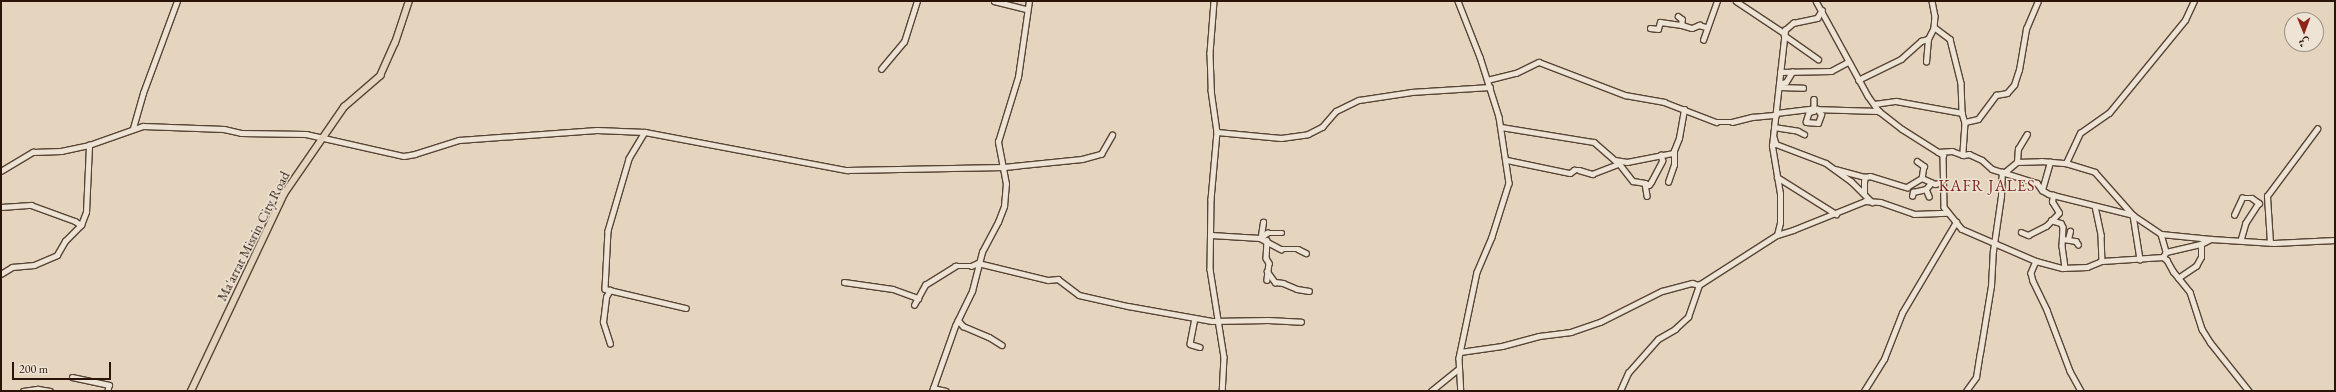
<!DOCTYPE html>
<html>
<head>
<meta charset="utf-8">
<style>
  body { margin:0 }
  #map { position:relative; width:2336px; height:392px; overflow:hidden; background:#e5d5be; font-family:"EB Garamond",Amiri,serif }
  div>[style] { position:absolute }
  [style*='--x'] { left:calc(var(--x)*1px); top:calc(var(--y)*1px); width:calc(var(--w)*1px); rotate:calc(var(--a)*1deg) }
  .roads { filter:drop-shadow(1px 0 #584435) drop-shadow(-1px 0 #584435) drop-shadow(0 1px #584435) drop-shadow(0 -1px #584435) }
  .minor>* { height:4.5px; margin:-2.25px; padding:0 2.25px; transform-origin:2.25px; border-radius:2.25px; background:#eee4d5 }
  .major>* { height:5.5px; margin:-2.75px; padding:0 2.75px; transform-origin:2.75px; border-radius:2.75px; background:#e5d5be }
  span { translate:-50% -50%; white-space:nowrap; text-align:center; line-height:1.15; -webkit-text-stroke:3px #eee4d5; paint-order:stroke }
  .street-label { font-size:14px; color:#291407 }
  .quarter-label { font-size:16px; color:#7a1f14; letter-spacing:1px }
  .frame { position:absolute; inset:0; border:2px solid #291407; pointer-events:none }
  .north { position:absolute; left:2284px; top:12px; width:40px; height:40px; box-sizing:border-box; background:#eee4d5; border:1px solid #9f9183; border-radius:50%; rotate:179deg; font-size:11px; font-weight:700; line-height:16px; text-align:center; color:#291407 }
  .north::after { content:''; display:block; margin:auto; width:14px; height:18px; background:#8f2418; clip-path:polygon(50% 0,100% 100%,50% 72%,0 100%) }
  .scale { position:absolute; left:12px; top:362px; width:99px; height:18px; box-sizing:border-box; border:2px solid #291407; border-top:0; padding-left:5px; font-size:12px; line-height:14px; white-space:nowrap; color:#291407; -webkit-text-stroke:3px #eee4d5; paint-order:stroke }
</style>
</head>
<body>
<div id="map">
  <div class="roads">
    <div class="minor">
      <div style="--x:994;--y:1;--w:34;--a:14"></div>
      <div style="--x:1214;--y:1;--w:52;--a:94.4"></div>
      <div style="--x:1210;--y:53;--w:37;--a:88"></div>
      <div style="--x:1211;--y:90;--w:42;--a:81.9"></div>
      <div style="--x:1217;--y:132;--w:67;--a:95.1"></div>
      <div style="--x:1211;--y:199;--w:70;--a:90.8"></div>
      <div style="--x:1210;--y:269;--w:89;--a:81"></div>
      <div style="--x:1224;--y:357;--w:34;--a:93"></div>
      <div style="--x:1458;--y:1;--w:60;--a:68.6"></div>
      <div style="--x:1480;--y:57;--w:63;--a:72.4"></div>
      <div style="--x:1499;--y:117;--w:67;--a:81.4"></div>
      <div style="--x:1509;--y:183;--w:57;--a:107.5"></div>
      <div style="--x:1492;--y:237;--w:38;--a:113"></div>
      <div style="--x:1477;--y:272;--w:88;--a:101.8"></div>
      <div style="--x:1459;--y:358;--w:33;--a:87"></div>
      <div style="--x:1736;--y:1;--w:58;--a:33.7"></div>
      <div style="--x:1816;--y:1;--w:108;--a:61.3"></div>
      <div style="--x:1868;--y:96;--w:19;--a:54"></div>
      <div style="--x:1879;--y:111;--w:29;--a:38"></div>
      <div style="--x:1902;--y:129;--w:49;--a:32.4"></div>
      <div style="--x:1943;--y:155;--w:52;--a:88.9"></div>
      <div style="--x:1944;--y:207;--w:28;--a:51"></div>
      <div style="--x:1962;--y:229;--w:81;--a:23.4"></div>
      <div style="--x:2036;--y:261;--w:27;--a:15"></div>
      <div style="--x:2062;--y:268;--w:25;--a:-2"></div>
      <div style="--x:2087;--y:267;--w:16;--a:-22"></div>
      <div style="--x:2102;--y:261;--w:61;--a:-3.8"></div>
      <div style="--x:2163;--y:257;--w:5;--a:37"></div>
      <div style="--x:2167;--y:260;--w:13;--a:61"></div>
      <div style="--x:2173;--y:271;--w:27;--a:51"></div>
      <div style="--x:2190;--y:292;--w:39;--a:72"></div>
      <div style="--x:2202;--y:329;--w:15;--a:58"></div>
      <div style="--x:2210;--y:342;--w:63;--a:51.5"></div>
      <div style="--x:1932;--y:1;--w:15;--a:79"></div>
      <div style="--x:1935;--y:16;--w:11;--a:95"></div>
      <div style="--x:1934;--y:27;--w:20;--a:37"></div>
      <div style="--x:1950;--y:39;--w:45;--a:76"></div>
      <div style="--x:1961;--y:83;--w:30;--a:88"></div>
      <div style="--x:1962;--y:113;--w:10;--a:73"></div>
      <div style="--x:1965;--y:123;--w:32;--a:94"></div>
      <div style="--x:1678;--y:16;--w:5;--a:37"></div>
      <div style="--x:1682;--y:19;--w:6;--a:90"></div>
      <div style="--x:1682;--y:25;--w:10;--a:17"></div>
      <div style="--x:1692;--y:28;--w:8;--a:-23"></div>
      <div style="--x:1699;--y:25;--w:7;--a:16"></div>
      <div style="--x:1650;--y:28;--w:8;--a:7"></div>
      <div style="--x:1658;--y:29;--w:7;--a:-74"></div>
      <div style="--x:1660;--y:22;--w:22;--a:8"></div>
      <div style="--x:1784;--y:35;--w:42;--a:35.2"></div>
      <div style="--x:1703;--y:40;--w:41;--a:-70.3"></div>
      <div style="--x:1926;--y:62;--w:23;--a:-85"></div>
      <div style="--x:1928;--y:39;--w:13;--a:-63"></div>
      <div style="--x:881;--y:69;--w:35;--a:-50"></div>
      <div style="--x:904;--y:42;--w:43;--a:-72.4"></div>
      <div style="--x:1780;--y:72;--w:51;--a:-1.1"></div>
      <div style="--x:1831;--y:71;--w:19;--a:-28"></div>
      <div style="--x:1487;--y:80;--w:30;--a:-14"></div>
      <div style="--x:1516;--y:73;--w:25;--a:-26"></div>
      <div style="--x:1539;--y:62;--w:92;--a:21"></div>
      <div style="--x:1625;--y:95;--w:40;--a:10"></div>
      <div style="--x:1664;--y:102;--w:56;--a:21"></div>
      <div style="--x:1716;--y:122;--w:16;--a:0"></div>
      <div style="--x:1732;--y:122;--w:21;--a:-14"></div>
      <div style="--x:1752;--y:117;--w:24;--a:-5"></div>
      <div style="--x:1858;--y:80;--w:48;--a:-26"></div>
      <div style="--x:1901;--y:59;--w:27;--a:-42"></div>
      <div style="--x:1921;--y:41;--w:7;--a:-16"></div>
      <div style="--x:1779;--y:84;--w:7;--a:-16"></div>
      <div style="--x:1786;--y:82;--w:12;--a:-59"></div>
      <div style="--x:1779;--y:87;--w:24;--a:2"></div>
      <div style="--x:1814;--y:99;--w:12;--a:90"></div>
      <div style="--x:1814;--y:111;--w:5;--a:158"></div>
      <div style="--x:1809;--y:113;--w:9;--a:108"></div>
      <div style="--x:1806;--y:122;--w:12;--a:5"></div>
      <div style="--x:1818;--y:123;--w:9;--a:-69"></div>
      <div style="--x:1821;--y:115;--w:7;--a:-124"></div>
      <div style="--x:1874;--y:104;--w:22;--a:-8"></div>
      <div style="--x:1896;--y:101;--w:67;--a:10.3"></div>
      <div style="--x:1776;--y:113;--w:35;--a:-7"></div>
      <div style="--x:1811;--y:109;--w:68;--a:1.7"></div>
      <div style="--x:1965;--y:122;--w:13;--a:-13"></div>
      <div style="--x:1978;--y:119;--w:30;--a:-53"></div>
      <div style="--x:1996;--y:95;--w:11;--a:-10"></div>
      <div style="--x:2007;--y:93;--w:11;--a:-49"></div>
      <div style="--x:2014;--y:85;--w:16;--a:-72"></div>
      <div style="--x:2019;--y:70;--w:42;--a:-80.3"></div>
      <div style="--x:2026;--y:29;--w:30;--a:-67"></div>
      <div style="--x:1501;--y:127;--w:94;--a:9.2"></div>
      <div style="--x:1594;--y:142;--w:28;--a:41"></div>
      <div style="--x:1615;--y:160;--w:12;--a:9"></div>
      <div style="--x:1627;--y:162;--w:47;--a:-11.1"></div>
      <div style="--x:1673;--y:153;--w:16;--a:-68"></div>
      <div style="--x:1679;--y:138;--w:29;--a:-80"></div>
      <div style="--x:1774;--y:127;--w:24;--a:9"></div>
      <div style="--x:1798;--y:131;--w:7;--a:27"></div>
      <div style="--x:133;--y:128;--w:36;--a:-74"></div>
      <div style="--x:143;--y:93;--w:98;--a:-69.7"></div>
      <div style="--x:645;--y:132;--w:31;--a:121"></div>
      <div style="--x:629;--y:159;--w:75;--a:106.3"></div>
      <div style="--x:608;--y:231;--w:58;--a:93"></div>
      <div style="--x:605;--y:289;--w:83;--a:13.2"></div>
      <div style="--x:1217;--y:132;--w:64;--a:5.4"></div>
      <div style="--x:1281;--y:138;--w:27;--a:-8"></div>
      <div style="--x:1308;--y:134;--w:16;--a:-27"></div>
      <div style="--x:1322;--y:127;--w:21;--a:-49"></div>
      <div style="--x:1336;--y:111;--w:25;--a:-26"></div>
      <div style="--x:1359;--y:100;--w:53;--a:-8.7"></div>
      <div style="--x:1411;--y:92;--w:79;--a:-3.6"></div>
      <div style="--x:1774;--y:137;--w:7;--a:74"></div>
      <div style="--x:1776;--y:144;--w:53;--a:20.8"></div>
      <div style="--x:1826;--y:163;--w:31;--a:36"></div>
      <div style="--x:1851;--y:181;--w:30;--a:45"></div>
      <div style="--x:1938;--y:152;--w:14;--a:-4"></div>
      <div style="--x:1952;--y:151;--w:12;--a:20"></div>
      <div style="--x:1963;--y:155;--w:6;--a:-9"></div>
      <div style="--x:1969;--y:154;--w:14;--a:25"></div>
      <div style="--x:1982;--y:160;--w:13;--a:42"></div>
      <div style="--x:1992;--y:169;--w:47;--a:17.3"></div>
      <div style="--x:2037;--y:183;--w:9;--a:54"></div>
      <div style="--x:2042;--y:190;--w:8;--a:30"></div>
      <div style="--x:2049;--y:194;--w:87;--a:14"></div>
      <div style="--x:2133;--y:215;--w:34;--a:34"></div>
      <div style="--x:2161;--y:234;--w:50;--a:5.7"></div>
      <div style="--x:1507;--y:160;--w:64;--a:11.7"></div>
      <div style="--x:1570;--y:173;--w:5;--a:-37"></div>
      <div style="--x:1574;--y:170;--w:5;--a:0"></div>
      <div style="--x:1579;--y:170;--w:14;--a:17"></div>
      <div style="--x:1592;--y:174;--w:28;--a:-21"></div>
      <div style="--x:1917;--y:161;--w:9;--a:36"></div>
      <div style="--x:1924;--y:166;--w:12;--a:99"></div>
      <div style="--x:1618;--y:162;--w:24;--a:52"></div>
      <div style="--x:1633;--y:181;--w:12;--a:9"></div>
      <div style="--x:1645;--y:183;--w:13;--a:81"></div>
      <div style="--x:2017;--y:162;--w:13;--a:-86"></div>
      <div style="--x:2018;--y:149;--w:17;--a:-59"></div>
      <div style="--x:2066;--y:163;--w:33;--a:-65"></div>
      <div style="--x:2080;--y:133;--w:35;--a:-35"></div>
      <div style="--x:2109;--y:113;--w:120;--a:-50.7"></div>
      <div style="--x:2185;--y:20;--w:21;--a:-65"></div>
      <div style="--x:1835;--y:169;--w:31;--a:15"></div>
      <div style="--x:1;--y:171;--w:37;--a:-31"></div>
      <div style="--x:33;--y:152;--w:28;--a:-2"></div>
      <div style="--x:61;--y:151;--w:29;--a:-12"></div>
      <div style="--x:89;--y:145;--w:57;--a:-19.4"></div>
      <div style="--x:143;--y:126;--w:81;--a:2.1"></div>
      <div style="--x:224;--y:129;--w:17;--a:13"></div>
      <div style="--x:241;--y:133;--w:65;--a:0.9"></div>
      <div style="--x:306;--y:134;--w:100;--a:12.7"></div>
      <div style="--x:404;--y:156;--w:11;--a:-10"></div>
      <div style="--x:415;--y:154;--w:46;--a:-17.7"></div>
      <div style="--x:459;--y:140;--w:138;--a:-4.1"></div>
      <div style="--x:597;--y:130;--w:48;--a:2.4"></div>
      <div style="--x:645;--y:132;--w:206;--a:10.7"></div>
      <div style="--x:847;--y:170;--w:157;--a:-1.1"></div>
      <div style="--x:1004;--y:167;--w:78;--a:-5.9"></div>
      <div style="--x:1082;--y:159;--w:20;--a:-15"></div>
      <div style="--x:1101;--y:154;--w:22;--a:-60"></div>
      <div style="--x:2005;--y:172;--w:16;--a:-40"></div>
      <div style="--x:2017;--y:162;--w:24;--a:-2"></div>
      <div style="--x:2041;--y:161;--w:25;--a:5"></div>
      <div style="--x:2066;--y:163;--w:30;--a:17"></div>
      <div style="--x:2095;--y:172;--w:57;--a:48.5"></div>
      <div style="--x:2133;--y:215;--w:45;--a:81"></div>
      <div style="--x:1777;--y:177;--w:70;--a:32.1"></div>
      <div style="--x:1668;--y:182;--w:18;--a:-71"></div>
      <div style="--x:1674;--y:165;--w:14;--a:-90"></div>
      <div style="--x:1645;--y:183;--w:4;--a:27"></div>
      <div style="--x:1649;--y:185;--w:4;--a:-56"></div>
      <div style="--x:1651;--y:182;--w:24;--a:-62"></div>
      <div style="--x:1662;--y:161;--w:6;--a:-99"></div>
      <div style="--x:1926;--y:189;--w:8;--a:67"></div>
      <div style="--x:2042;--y:190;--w:29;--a:-74"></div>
      <div style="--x:1864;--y:194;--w:12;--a:-90"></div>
      <div style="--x:1864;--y:182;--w:5;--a:-79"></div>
      <div style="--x:1865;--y:177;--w:5;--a:-11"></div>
      <div style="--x:1870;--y:176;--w:39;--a:17"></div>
      <div style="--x:1907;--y:187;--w:17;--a:-31"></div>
      <div style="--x:1922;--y:178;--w:14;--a:25"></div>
      <div style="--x:1935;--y:184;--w:8;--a:-14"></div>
      <div style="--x:1912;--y:196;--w:4;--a:-76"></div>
      <div style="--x:1913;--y:192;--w:13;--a:-13"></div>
      <div style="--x:1926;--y:189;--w:8;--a:-50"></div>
      <div style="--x:2095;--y:206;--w:30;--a:78"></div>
      <div style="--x:2101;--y:235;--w:26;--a:88"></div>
      <div style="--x:1;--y:207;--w:30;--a:-4"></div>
      <div style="--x:31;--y:205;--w:47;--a:20"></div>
      <div style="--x:75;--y:221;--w:7;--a:34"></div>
      <div style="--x:2234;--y:215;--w:19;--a:-65"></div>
      <div style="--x:2242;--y:198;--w:10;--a:0"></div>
      <div style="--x:2252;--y:198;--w:9;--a:36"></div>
      <div style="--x:2259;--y:203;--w:24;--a:123"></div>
      <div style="--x:2246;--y:223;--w:18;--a:106"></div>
      <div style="--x:2051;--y:220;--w:10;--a:17"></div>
      <div style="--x:2061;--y:223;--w:4;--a:63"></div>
      <div style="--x:2063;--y:227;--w:19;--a:93"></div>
      <div style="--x:2062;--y:246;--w:22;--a:82"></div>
      <div style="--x:2021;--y:232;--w:8;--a:23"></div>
      <div style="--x:2028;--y:235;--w:20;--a:-27"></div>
      <div style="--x:2046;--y:226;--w:18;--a:-45"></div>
      <div style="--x:2059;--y:213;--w:13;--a:-122"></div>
      <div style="--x:2052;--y:202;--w:7;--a:-82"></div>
      <div style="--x:2161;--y:234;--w:19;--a:74"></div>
      <div style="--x:1211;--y:235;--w:49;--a:3.5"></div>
      <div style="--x:1260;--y:238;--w:24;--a:28"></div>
      <div style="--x:1281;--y:249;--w:17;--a:0"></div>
      <div style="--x:1298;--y:249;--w:9;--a:27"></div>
      <div style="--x:1261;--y:235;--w:13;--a:-81"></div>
      <div style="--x:1777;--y:235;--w:12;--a:-76"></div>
      <div style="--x:1780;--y:223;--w:29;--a:-90"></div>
      <div style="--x:1780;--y:194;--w:49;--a:-99.5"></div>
      <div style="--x:1772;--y:146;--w:117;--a:-83.6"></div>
      <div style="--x:1785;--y:30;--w:11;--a:-41"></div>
      <div style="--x:1793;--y:23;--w:25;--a:-12"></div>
      <div style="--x:1817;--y:18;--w:9;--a:-58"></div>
      <div style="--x:1260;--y:238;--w:9;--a:-36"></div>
      <div style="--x:1267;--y:233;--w:15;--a:0"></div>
      <div style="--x:2063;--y:239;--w:13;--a:9"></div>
      <div style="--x:2076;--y:241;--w:4;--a:56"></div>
      <div style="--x:2068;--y:239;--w:8;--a:-76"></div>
      <div style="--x:1267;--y:240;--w:18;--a:93"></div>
      <div style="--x:1266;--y:258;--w:6;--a:59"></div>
      <div style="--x:1269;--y:263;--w:17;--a:97"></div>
      <div style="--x:2270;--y:243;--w:47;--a:-93.7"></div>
      <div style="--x:2267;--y:196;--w:84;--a:-53.3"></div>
      <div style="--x:2163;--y:257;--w:6;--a:-59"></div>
      <div style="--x:2166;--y:252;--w:36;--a:-13"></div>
      <div style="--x:2201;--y:244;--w:11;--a:-27"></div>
      <div style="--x:2211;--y:239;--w:63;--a:3.6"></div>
      <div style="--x:2274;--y:243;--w:61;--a:-2.8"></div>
      <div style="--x:2036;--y:261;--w:13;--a:113"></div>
      <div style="--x:2031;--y:273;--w:8;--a:76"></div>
      <div style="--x:2033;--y:281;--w:32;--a:64"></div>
      <div style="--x:2047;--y:310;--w:65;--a:69.3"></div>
      <div style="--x:2070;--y:371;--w:23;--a:61"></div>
      <div style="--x:1267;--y:271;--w:14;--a:54"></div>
      <div style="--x:1275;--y:282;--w:8;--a:7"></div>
      <div style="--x:1283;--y:283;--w:15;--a:23"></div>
      <div style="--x:1297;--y:289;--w:12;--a:9"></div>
      <div style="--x:1;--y:274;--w:13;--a:-32"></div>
      <div style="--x:12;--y:267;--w:22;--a:-5"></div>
      <div style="--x:34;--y:265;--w:25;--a:-23"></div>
      <div style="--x:57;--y:255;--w:16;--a:-60"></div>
      <div style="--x:65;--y:241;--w:23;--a:-45"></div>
      <div style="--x:81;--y:225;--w:14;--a:-69"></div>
      <div style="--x:86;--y:212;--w:67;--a:-87.4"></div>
      <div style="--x:2178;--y:278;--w:22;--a:-34"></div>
      <div style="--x:2196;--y:266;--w:10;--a:-61"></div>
      <div style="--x:2201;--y:257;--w:13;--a:-90"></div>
      <div style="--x:844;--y:282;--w:49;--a:8.1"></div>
      <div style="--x:893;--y:289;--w:27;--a:20"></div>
      <div style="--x:914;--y:305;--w:23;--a:-61"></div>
      <div style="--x:925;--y:285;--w:36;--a:-32"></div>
      <div style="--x:955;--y:266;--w:16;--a:0"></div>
      <div style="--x:971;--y:266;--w:8;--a:-23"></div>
      <div style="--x:978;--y:263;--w:72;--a:13.7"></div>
      <div style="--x:1048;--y:280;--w:10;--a:-6"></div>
      <div style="--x:1058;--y:279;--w:26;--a:37"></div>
      <div style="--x:1079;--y:295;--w:50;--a:12.7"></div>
      <div style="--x:1128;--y:306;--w:85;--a:10.1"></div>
      <div style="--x:1212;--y:321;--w:56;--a:-1"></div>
      <div style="--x:1268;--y:320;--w:33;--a:3"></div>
      <div style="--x:1195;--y:318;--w:26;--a:101"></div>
      <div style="--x:1190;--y:344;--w:10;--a:17"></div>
      <div style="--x:958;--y:320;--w:8;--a:50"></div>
      <div style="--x:963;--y:326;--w:28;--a:23"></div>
      <div style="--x:989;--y:337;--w:15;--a:32"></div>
      <div style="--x:610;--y:344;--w:23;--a:-108"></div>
      <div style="--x:603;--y:322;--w:25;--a:-83"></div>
      <div style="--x:606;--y:297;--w:8;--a:-60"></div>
      <div style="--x:1460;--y:352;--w:42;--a:-8.1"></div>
      <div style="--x:1502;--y:346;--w:38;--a:-15"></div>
      <div style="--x:1539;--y:336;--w:32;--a:-7"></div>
      <div style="--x:1571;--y:332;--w:31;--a:-19"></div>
      <div style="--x:1600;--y:322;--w:69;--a:-26.6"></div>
      <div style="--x:1662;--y:291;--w:31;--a:-15"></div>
      <div style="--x:1692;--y:283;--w:7;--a:16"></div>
      <div style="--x:72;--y:377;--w:38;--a:12"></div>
      <div style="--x:109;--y:385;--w:6;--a:99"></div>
      <div style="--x:933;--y:388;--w:13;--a:13"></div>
      <div style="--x:23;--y:391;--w:15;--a:-8"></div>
      <div style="--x:38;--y:389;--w:12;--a:9"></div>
      <div style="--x:932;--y:391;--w:69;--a:-70.5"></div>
      <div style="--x:955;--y:326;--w:39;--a:-64"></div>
      <div style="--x:972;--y:291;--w:40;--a:-75.6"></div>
      <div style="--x:982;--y:252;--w:34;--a:-62"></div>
      <div style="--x:998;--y:222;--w:17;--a:-69"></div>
      <div style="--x:1004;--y:206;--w:22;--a:-85"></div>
      <div style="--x:1006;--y:184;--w:43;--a:-100.8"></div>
      <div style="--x:998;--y:142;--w:68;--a:-72.9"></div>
      <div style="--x:1018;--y:77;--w:77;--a:-81.8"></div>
      <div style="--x:1431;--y:391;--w:35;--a:-39"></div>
      <div style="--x:1620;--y:391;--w:20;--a:-66"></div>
      <div style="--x:1628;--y:373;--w:45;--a:-48.6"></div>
      <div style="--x:1658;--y:339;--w:20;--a:-30"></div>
      <div style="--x:1675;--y:329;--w:18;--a:-43"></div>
      <div style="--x:1688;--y:317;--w:34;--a:-71"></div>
      <div style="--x:1699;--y:285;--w:93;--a:-32.7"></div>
      <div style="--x:1777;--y:235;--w:17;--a:-17"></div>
      <div style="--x:1793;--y:230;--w:78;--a:-21.9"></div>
      <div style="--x:1865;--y:201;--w:15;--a:4"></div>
      <div style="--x:1880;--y:202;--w:36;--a:19"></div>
      <div style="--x:1914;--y:214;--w:33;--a:-2"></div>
      <div style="--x:1864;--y:391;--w:38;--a:-58"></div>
      <div style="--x:1884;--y:359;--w:49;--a:-68.6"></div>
      <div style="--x:1902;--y:313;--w:106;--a:-59.3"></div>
      <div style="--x:1966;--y:391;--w:17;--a:-54"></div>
      <div style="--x:1976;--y:377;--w:24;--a:-81"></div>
      <div style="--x:1980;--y:353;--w:68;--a:-80.7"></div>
      <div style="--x:1991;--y:286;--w:35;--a:-87"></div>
      <div style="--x:1993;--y:251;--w:56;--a:-81.7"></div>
      <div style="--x:2001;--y:196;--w:24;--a:-88"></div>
    </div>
    <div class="major">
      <div style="--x:191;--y:391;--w:218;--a:-64.7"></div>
      <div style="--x:284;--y:194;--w:106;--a:-55.4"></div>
      <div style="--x:344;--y:107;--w:48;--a:-40.7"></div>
      <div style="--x:380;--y:76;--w:36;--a:-66"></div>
      <div style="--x:395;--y:43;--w:44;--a:-71.6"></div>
    </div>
  </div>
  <div class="street-label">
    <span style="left:253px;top:236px;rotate:-63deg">Ma'arrat Misrin City Road</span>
  </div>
  <div class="quarter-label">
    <span style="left:1987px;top:186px">KAFR JALES</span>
  </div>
  <div class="frame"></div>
  <div class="north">ش</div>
  <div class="scale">200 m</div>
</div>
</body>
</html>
